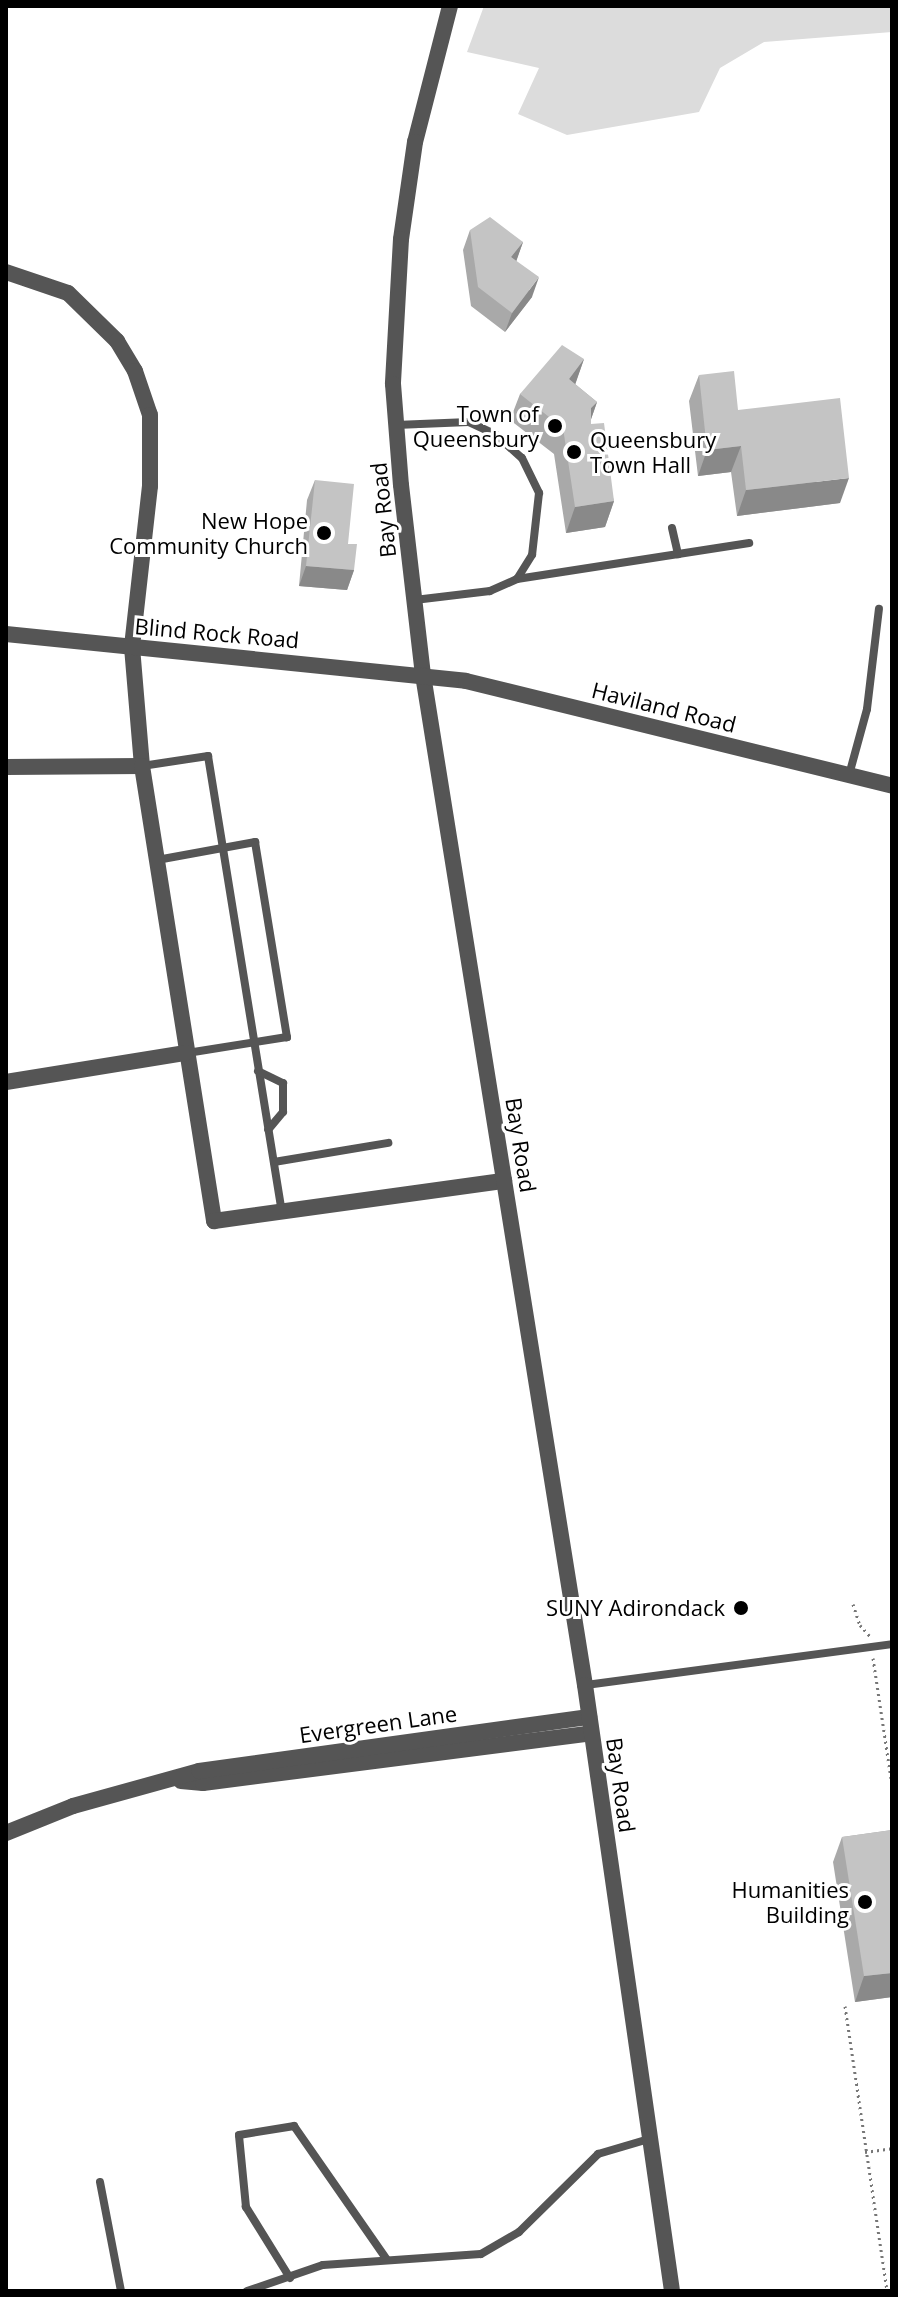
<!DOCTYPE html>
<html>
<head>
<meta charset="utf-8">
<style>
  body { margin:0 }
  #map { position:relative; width:898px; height:2297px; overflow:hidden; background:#fff; font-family:"Open Sans",sans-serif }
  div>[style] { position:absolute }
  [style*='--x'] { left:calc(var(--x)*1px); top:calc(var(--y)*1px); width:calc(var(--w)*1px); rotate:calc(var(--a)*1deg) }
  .green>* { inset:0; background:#dcdcdc }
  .path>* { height:3px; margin-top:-1.5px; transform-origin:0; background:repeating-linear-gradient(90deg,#777 0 2px,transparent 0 6px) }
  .service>* { height:8px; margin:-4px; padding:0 4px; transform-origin:4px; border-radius:4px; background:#555 }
  .minor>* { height:16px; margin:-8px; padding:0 8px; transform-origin:8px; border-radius:8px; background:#555 }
  .tertiary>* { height:16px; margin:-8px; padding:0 8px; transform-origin:8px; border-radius:8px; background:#555 }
  .wall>* { inset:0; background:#a9a9a9 }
  .shaded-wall>* { inset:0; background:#898989 }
  .building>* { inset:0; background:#c4c4c4 }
  .dots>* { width:22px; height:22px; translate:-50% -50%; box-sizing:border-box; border:4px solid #fff; border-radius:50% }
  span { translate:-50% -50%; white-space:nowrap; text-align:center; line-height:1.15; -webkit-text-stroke:6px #fff; paint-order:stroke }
  .poi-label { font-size:22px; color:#000 }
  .right { translate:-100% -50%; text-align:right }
  .left { translate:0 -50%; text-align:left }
  .street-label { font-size:22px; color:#000 }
  .frame { position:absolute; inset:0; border:8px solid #000; pointer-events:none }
</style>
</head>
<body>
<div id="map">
  <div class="green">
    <div style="clip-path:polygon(484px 6px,892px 6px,892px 32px,764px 42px,720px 68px,699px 112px,567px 135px,518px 114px,539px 68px,467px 52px)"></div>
  </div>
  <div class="path">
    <div style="--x:853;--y:1604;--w:22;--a:72"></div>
    <div style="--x:860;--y:1625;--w:15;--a:48"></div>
    <div style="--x:873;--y:1658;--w:128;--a:81.5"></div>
    <div style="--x:845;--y:2006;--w:288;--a:81.6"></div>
    <div style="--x:865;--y:2152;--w:27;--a:-8"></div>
  </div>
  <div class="service">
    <div style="--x:396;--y:425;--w:73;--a:-2.4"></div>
    <div style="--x:469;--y:422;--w:29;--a:25"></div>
    <div style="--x:495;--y:434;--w:36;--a:42"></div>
    <div style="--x:522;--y:458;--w:39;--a:64"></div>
    <div style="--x:539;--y:493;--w:62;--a:96.4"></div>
    <div style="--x:532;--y:555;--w:28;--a:122"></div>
    <div style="--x:517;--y:579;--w:30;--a:156"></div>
    <div style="--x:490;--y:591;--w:76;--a:173.2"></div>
    <div style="--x:672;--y:528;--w:27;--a:77"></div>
    <div style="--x:517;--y:579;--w:235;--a:-8.8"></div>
    <div style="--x:142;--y:766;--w:67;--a:-8.6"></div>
    <div style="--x:208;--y:756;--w:464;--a:80.8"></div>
    <div style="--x:849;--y:775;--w:68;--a:-74.7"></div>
    <div style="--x:867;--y:709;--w:101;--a:-83.2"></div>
    <div style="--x:157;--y:860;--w:100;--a:-10.4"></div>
    <div style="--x:255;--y:842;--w:198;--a:80.7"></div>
    <div style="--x:287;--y:1037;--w:101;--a:170.9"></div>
    <div style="--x:258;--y:1071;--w:28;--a:26"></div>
    <div style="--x:283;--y:1083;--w:29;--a:90"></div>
    <div style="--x:283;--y:1112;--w:23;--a:130"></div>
    <div style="--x:274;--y:1162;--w:116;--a:-9.5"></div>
    <div style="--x:586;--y:1685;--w:309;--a:-7.6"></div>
    <div style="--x:100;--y:2182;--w:111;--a:79.1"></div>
    <div style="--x:290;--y:2278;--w:84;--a:-121.8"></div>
    <div style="--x:246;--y:2207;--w:72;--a:-95.6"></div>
    <div style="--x:239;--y:2135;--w:56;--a:-9.3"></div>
    <div style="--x:294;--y:2126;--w:163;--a:55.2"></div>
    <div style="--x:247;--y:2291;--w:80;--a:-18.9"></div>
    <div style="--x:323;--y:2265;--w:158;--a:-4"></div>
    <div style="--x:481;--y:2254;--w:44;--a:-30.1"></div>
    <div style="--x:519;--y:2232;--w:111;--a:-44.6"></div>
    <div style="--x:598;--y:2154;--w:53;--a:-16.4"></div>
  </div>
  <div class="minor">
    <div style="--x:6;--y:272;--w:65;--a:18.7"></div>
    <div style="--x:68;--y:293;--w:69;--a:44.4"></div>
    <div style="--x:117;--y:341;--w:35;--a:59"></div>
    <div style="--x:135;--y:371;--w:46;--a:71.2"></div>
    <div style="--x:150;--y:415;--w:71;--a:90"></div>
    <div style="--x:150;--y:486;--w:162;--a:96.4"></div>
    <div style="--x:132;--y:647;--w:119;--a:85.2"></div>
    <div style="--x:142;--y:766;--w:136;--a:179.6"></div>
    <div style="--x:142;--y:766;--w:461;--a:81"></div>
    <div style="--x:214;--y:1221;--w:293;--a:-7.9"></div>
    <div style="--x:6;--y:1082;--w:182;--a:-9.2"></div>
    <div style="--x:181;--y:1781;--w:22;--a:5"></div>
    <div style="--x:203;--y:1783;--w:391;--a:-7.3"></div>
    <div style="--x:6;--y:1833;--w:72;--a:-21.9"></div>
    <div style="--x:73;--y:1806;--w:131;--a:-15.5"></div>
    <div style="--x:199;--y:1771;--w:394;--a:-7.9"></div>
  </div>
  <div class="tertiary">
    <div style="--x:450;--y:6;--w:140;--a:104.4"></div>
    <div style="--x:415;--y:142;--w:98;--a:98.2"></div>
    <div style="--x:401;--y:239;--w:145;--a:93.2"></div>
    <div style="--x:393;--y:384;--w:101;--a:85.5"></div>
    <div style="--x:401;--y:485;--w:191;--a:83.4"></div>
    <div style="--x:423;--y:675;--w:1023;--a:80.89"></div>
    <div style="--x:585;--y:1685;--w:612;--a:81.83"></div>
    <div style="--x:6;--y:634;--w:462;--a:5.8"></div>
    <div style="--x:466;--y:681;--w:439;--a:13.8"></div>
  </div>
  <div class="wall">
    <div style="clip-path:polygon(470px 230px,523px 242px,516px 261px,532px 297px,505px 332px,471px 306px,463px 250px)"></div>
    <div style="clip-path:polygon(584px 359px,575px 384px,597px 402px,591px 419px,591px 424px,614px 501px,605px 527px,566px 533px,554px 454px,510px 420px,520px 394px)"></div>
    <div style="clip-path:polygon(699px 375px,738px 410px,840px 503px,737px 516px,731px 472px,698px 476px,689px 401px)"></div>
    <div style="clip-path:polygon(315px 480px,348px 544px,354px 570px,347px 590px,299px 586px,307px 500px)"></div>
    <div style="clip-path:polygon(892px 1830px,892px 1997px,855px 2002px,833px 1862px,842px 1837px)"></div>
  </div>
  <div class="shaded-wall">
    <div style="clip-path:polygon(523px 242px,516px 262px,511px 257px)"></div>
    <div style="clip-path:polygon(539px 277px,532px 297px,505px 332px,512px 313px)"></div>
    <div style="clip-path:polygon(584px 359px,575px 385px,569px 379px)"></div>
    <div style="clip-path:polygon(597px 402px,588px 428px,591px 408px)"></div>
    <div style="clip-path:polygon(741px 446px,731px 472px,698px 476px,707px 450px)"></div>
    <div style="clip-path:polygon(849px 478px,840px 503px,737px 516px,746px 490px)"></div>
    <div style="clip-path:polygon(614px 501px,605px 527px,566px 533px,575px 507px)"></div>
    <div style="clip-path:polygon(306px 566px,354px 570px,347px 590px,299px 586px)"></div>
    <div style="clip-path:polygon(892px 1973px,892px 1997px,855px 2002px,864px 1976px)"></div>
  </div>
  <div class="building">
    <div style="clip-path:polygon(490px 217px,523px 242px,511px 257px,539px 277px,512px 313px,478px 287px,470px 230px)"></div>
    <div style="clip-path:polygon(562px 345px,584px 359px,569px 379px,597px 402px,591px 408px,591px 424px,604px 423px,614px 501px,575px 507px,563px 428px,520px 394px)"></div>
    <div style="clip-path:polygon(734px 371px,738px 410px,840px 398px,849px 478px,746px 490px,741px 446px,707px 450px,699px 375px)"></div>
    <div style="clip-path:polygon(315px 480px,354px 484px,348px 544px,357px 544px,354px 570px,306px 566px)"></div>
    <div style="clip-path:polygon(892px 1830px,892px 1973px,864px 1976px,842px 1837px)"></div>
  </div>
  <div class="dots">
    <div style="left:555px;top:426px;background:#000"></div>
    <div style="left:574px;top:452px;background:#000"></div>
    <div style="left:324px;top:533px;background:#000"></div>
    <div style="left:741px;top:1608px;background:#000"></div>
    <div style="left:865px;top:1902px;background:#000"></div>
  </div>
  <div class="poi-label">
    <span class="right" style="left:539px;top:426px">Town of<br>Queensbury</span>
    <span class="left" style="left:590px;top:452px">Queensbury<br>Town Hall</span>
    <span class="right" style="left:308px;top:533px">New Hope<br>Community Church</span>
    <span class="right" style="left:725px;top:1608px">SUNY Adirondack</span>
    <span class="right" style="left:849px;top:1902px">Humanities<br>Building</span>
  </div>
  <div class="street-label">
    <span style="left:383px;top:510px;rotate:-96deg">Bay Road</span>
    <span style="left:217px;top:633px;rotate:5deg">Blind Rock Road</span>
    <span style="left:664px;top:707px;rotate:14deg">Haviland Road</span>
    <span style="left:521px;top:1145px;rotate:81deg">Bay Road</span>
    <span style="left:378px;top:1724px;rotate:-8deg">Evergreen Lane</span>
    <span style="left:621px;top:1785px;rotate:82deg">Bay Road</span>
  </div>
  <div class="frame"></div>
</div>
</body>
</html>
